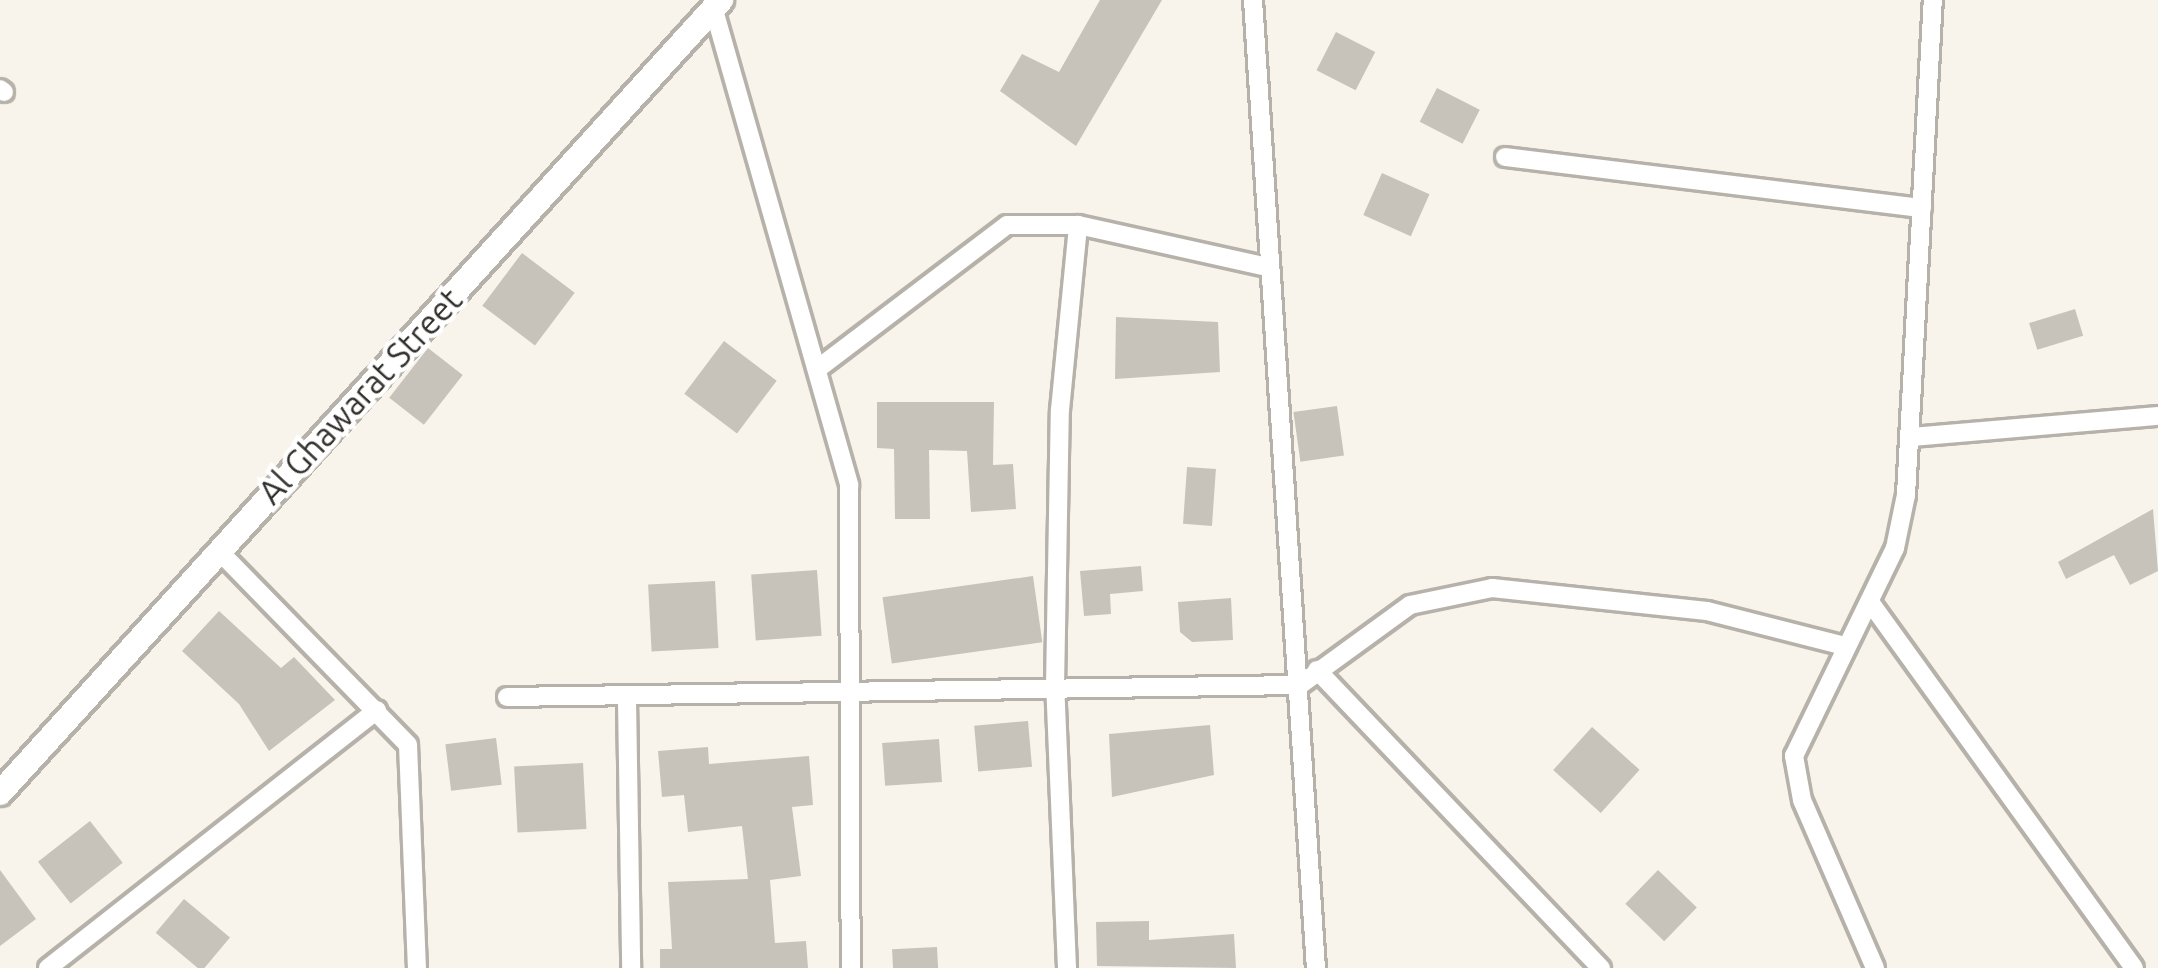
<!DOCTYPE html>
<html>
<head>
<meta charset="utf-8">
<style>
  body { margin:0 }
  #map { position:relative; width:2158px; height:968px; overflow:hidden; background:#f8f4eb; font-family:Ubuntu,sans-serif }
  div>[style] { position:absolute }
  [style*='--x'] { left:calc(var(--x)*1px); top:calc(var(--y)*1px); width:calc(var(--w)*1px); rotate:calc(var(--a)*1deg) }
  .building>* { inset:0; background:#c7c3bb; transform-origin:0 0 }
  .roads { filter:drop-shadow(3px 0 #b6b2aa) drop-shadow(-3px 0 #b6b2aa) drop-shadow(0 3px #b6b2aa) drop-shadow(0 -3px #b6b2aa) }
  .minor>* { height:18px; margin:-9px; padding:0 9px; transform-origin:9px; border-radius:9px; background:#fff }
  .tertiary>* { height:24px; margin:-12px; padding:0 12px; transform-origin:12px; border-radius:12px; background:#fff }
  span { translate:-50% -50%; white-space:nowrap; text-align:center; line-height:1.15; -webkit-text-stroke:9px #fff; paint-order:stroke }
  .street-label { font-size:33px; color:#302f2b }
</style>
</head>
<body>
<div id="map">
  <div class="building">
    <div style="clip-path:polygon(1100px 0,1162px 0,1076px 146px,1000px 91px,1022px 54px,1059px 72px)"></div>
    <div style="left:1336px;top:32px;width:44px;height:43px;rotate:27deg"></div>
    <div style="left:1437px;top:88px;width:48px;height:38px;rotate:27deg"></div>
    <div style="left:1382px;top:173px;width:52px;height:46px;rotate:24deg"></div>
    <div style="left:522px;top:253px;width:66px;height:66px;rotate:37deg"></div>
    <div style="left:2075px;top:309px;width:28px;height:48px;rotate:73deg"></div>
    <div style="clip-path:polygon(1116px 317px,1218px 322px,1220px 372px,1115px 379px)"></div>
    <div style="left:724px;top:341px;width:66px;height:66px;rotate:37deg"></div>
    <div style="left:428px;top:348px;width:44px;height:63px;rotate:38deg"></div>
    <div style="clip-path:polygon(877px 402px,994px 402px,993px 465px,1013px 464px,1016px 509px,971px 512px,967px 451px,929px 450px,930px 519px,895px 519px,894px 449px,877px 448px)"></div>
    <div style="left:1337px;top:406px;width:50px;height:44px;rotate:82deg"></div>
    <div style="left:1187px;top:467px;width:29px;height:57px;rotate:4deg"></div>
    <div style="clip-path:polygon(2153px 509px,2158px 571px,2130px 585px,2114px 555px,2066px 579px,2058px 562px)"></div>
    <div style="clip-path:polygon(1141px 566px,1143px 591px,1110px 594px,1111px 614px,1084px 616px,1080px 571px)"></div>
    <div style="left:817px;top:570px;width:66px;height:66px;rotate:86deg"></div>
    <div style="left:1033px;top:576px;width:67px;height:152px;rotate:82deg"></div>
    <div style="left:715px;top:581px;width:67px;height:67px;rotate:87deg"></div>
    <div style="clip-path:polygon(1231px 598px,1233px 640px,1192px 642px,1180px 632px,1178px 602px)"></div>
    <div style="clip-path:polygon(219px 611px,281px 668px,294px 657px,335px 700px,269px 751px,239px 704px,182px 651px)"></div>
    <div style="left:1028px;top:721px;width:46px;height:54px;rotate:85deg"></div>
    <div style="clip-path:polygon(1210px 725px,1214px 775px,1112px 797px,1109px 734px)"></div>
    <div style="left:1592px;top:727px;width:64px;height:58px;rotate:42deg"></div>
    <div style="left:496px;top:738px;width:47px;height:51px;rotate:83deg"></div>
    <div style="left:939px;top:739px;width:43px;height:57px;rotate:86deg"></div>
    <div style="clip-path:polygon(708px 747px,709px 764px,809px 756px,813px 805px,792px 807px,801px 876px,770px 880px,775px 943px,806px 941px,808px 968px,660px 968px,660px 949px,672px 949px,668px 882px,748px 879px,742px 826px,688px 832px,684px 795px,662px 797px,658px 751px)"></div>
    <div style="left:583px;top:763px;width:66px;height:69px;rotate:87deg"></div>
    <div style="left:90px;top:821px;width:53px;height:66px;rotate:52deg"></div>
    <div style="clip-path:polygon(0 870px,36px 919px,0 946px)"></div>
    <div style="left:1658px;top:870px;width:54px;height:47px;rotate:44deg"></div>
    <div style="left:184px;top:899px;width:60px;height:44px;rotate:40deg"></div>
    <div style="clip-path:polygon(1149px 921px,1149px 940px,1234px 934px,1236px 968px,1097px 966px,1096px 922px)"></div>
    <div style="left:937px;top:947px;width:21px;height:45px;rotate:87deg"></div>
  </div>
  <div class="roads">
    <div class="minor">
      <div style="--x:1253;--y:0;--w:970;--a:86.28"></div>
      <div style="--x:714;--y:10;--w:494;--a:74.1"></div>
      <div style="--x:849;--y:485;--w:483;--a:89.8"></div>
      <div style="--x:0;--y:89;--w:5;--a:37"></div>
      <div style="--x:1505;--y:157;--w:420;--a:7"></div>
      <div style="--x:820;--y:367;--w:235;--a:-37.2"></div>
      <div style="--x:1007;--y:225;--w:71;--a:0"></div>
      <div style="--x:1078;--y:225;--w:189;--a:12.5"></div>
      <div style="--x:1912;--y:437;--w:247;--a:-4.9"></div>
      <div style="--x:218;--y:550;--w:272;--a:45.7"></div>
      <div style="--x:408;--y:745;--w:223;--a:87.7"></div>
      <div style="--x:1870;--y:602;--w:451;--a:54.2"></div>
      <div style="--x:1317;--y:670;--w:412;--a:46.4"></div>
      <div style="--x:507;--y:697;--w:793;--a:-0.87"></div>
      <div style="--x:1300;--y:685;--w:136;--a:-36"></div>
      <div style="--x:1410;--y:605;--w:84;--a:-11.7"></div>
      <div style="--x:1492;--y:588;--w:216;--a:6.1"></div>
      <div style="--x:1707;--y:611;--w:137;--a:14.3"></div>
      <div style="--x:627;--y:700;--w:268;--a:89.1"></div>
      <div style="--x:48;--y:968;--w:418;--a:-38.1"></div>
      <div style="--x:1067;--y:968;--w:281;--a:-92.4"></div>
      <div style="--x:1055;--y:687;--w:277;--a:-89"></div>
      <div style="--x:1060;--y:410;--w:186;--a:-84.4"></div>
      <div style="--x:1875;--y:968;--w:183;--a:-113.5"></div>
      <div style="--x:1802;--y:800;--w:45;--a:-100.3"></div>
      <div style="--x:1794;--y:756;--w:231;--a:-64.1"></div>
      <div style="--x:1895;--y:548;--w:54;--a:-78.3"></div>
      <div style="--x:1906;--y:495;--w:496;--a:-86.9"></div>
    </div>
    <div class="tertiary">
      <div style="--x:0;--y:793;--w:1072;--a:-47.72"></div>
    </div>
  </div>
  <div class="street-label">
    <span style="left:360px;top:396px;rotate:-47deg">Al Ghawarat Street</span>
  </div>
</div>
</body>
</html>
